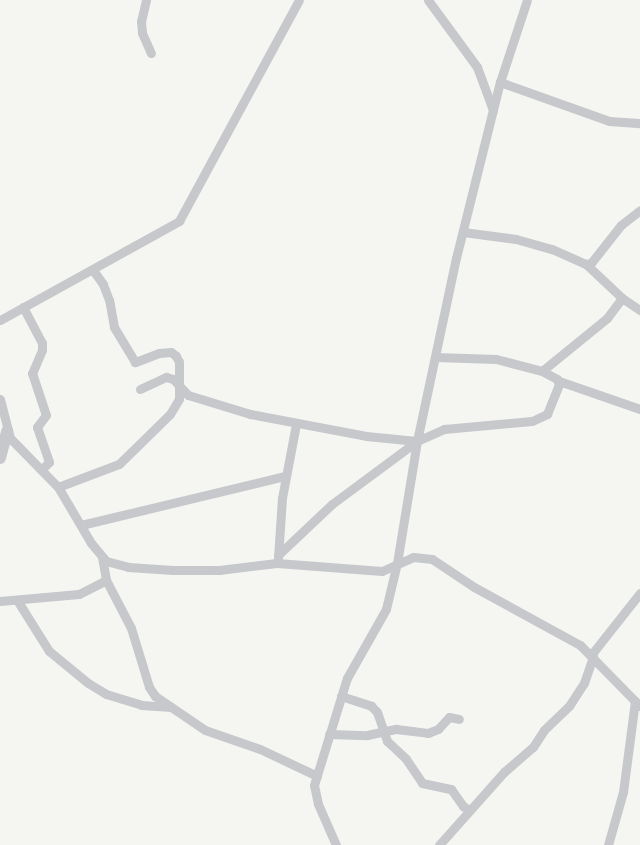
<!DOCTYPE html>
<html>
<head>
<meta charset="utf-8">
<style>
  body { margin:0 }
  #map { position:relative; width:640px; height:845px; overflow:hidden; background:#f5f6f2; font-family:Karla,sans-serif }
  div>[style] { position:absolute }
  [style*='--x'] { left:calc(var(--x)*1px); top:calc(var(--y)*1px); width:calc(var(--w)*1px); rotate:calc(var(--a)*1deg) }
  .minor>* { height:9px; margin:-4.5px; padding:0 4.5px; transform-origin:4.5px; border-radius:4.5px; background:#c6c8cc }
  .tertiary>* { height:12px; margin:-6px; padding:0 6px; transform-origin:6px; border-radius:6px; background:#c6c8cc }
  span { translate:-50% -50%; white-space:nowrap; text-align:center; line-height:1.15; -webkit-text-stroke:6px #fff; paint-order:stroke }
</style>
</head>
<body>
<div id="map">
  <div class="minor">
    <div style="--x:146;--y:0;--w:22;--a:103"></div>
    <div style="--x:141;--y:21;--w:12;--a:85"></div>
    <div style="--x:142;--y:33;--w:22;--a:66"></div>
    <div style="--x:428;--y:0;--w:83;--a:53.8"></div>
    <div style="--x:477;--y:67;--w:46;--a:69.6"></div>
    <div style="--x:500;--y:82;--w:116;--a:19.7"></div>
    <div style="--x:609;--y:121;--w:31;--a:4"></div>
    <div style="--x:463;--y:232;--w:53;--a:7.5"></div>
    <div style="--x:516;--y:239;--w:37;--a:16"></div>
    <div style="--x:552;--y:249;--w:37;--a:24"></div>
    <div style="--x:586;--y:264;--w:5;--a:-11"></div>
    <div style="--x:591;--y:263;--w:48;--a:-51.7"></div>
    <div style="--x:621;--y:225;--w:24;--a:-38"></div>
    <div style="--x:622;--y:298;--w:22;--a:34"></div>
    <div style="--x:23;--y:307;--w:41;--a:62.2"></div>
    <div style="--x:42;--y:343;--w:7;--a:90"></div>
    <div style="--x:42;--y:350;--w:25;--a:113"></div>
    <div style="--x:32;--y:373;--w:44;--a:71.6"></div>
    <div style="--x:46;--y:415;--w:15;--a:127"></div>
    <div style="--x:37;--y:427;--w:37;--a:71"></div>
    <div style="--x:49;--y:462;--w:10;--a:135"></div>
    <div style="--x:0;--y:320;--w:205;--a:-28.9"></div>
    <div style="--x:179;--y:221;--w:251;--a:-61.5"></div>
    <div style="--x:435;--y:357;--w:61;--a:1.9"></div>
    <div style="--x:496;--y:359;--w:48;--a:14.6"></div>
    <div style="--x:542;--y:371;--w:84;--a:-39.2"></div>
    <div style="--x:607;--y:318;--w:25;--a:-53"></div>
    <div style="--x:622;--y:298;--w:50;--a:-136.6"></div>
    <div style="--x:559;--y:381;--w:86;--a:19.1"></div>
    <div style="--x:140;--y:389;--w:29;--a:-25"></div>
    <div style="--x:166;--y:377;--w:7;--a:16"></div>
    <div style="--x:173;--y:379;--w:22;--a:47"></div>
    <div style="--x:188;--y:395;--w:65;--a:17"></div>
    <div style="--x:250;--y:414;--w:118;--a:10.7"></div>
    <div style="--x:366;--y:436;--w:51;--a:5.6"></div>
    <div style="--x:0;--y:399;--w:40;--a:75.6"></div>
    <div style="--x:10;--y:438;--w:69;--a:45.6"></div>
    <div style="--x:58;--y:487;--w:65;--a:59.5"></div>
    <div style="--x:91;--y:543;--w:23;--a:50"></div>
    <div style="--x:106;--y:561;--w:23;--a:15"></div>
    <div style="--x:128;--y:567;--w:45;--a:3.8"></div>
    <div style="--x:173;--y:570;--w:46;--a:0"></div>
    <div style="--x:219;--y:570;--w:58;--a:-6.9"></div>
    <div style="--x:277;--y:563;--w:105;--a:4.4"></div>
    <div style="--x:382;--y:571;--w:34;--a:-24"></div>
    <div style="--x:413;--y:557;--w:19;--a:6"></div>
    <div style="--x:432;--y:559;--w:50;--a:33.7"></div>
    <div style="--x:474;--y:587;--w:121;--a:28.7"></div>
    <div style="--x:580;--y:645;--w:86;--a:45.5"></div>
    <div style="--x:58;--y:487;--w:65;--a:-20.7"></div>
    <div style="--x:119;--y:464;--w:71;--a:-44.4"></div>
    <div style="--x:170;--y:414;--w:17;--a:-59"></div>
    <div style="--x:179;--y:399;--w:37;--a:-90"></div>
    <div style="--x:179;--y:362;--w:7;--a:-117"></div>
    <div style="--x:176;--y:356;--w:6;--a:-141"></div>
    <div style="--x:171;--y:352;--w:12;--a:175"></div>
    <div style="--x:159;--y:353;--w:26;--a:159"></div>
    <div style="--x:135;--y:362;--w:41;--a:-121"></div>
    <div style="--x:114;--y:327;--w:27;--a:-100"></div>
    <div style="--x:109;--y:300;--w:17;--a:-111"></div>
    <div style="--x:103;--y:284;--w:17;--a:-126"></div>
    <div style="--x:81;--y:525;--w:210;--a:-13.5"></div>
    <div style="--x:278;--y:555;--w:74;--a:-43.4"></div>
    <div style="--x:332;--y:504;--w:106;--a:-36.5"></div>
    <div style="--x:417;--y:441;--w:30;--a:-24"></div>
    <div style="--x:444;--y:429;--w:88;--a:-5.2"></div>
    <div style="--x:532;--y:421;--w:17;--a:-25"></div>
    <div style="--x:547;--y:414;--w:31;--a:-68"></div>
    <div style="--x:559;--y:385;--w:6;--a:-108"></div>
    <div style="--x:557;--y:379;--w:17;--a:-152"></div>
    <div style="--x:102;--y:557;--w:23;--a:80"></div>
    <div style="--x:106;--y:580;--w:54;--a:62.5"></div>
    <div style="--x:131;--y:628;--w:62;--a:73"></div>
    <div style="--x:149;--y:687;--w:11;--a:56"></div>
    <div style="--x:155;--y:696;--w:60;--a:34.2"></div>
    <div style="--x:205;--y:730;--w:58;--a:19.1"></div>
    <div style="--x:260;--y:749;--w:63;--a:25.3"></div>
    <div style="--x:278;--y:558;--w:60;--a:-86.2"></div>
    <div style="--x:282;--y:498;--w:75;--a:-79.3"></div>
    <div style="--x:17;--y:600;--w:60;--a:57.9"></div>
    <div style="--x:49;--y:651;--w:50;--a:39.4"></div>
    <div style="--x:88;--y:683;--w:21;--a:31"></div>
    <div style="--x:106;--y:694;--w:37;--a:17"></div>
    <div style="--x:141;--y:705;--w:30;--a:4"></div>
    <div style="--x:0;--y:601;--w:79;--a:-5.1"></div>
    <div style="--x:79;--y:594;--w:30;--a:-27"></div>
    <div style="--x:591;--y:655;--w:79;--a:-51.7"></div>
    <div style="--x:341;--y:696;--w:32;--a:18"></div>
    <div style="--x:371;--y:706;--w:8;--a:45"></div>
    <div style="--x:377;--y:712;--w:31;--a:71"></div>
    <div style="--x:387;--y:741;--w:26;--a:43"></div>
    <div style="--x:406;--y:759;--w:29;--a:56"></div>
    <div style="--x:422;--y:783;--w:30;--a:12"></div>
    <div style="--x:451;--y:789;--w:21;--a:55"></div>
    <div style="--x:463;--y:806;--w:7;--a:34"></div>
    <div style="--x:329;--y:734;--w:38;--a:2"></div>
    <div style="--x:367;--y:735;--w:30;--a:-12"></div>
    <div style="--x:396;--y:729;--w:32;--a:7"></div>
    <div style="--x:428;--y:733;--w:11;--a:-22"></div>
    <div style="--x:438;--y:729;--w:16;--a:-47"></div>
    <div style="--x:449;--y:717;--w:10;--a:11"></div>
    <div style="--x:336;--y:845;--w:45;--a:-113.7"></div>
    <div style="--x:318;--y:804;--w:19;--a:-102"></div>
    <div style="--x:314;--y:785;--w:112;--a:-72.9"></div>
    <div style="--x:347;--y:678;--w:79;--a:-60.5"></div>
    <div style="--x:386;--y:609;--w:47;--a:-76.6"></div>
    <div style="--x:397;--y:563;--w:124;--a:-80.7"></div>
    <div style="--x:417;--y:441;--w:187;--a:-78"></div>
    <div style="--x:456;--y:258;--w:181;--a:-76"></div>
    <div style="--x:500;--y:82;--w:86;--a:-71.8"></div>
    <div style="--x:439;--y:845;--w:98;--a:-48.3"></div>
    <div style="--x:504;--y:772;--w:38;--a:-41"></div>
    <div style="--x:533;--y:747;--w:20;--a:-57"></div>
    <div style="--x:544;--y:730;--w:35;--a:-44"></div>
    <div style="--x:569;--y:706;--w:27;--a:-57"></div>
    <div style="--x:584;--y:683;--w:28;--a:-71"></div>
    <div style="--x:608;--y:845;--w:55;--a:-74.2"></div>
    <div style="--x:623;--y:792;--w:92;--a:-82.5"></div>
  </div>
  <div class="tertiary">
    <div style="--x:0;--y:458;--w:28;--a:-75"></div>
  </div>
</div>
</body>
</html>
